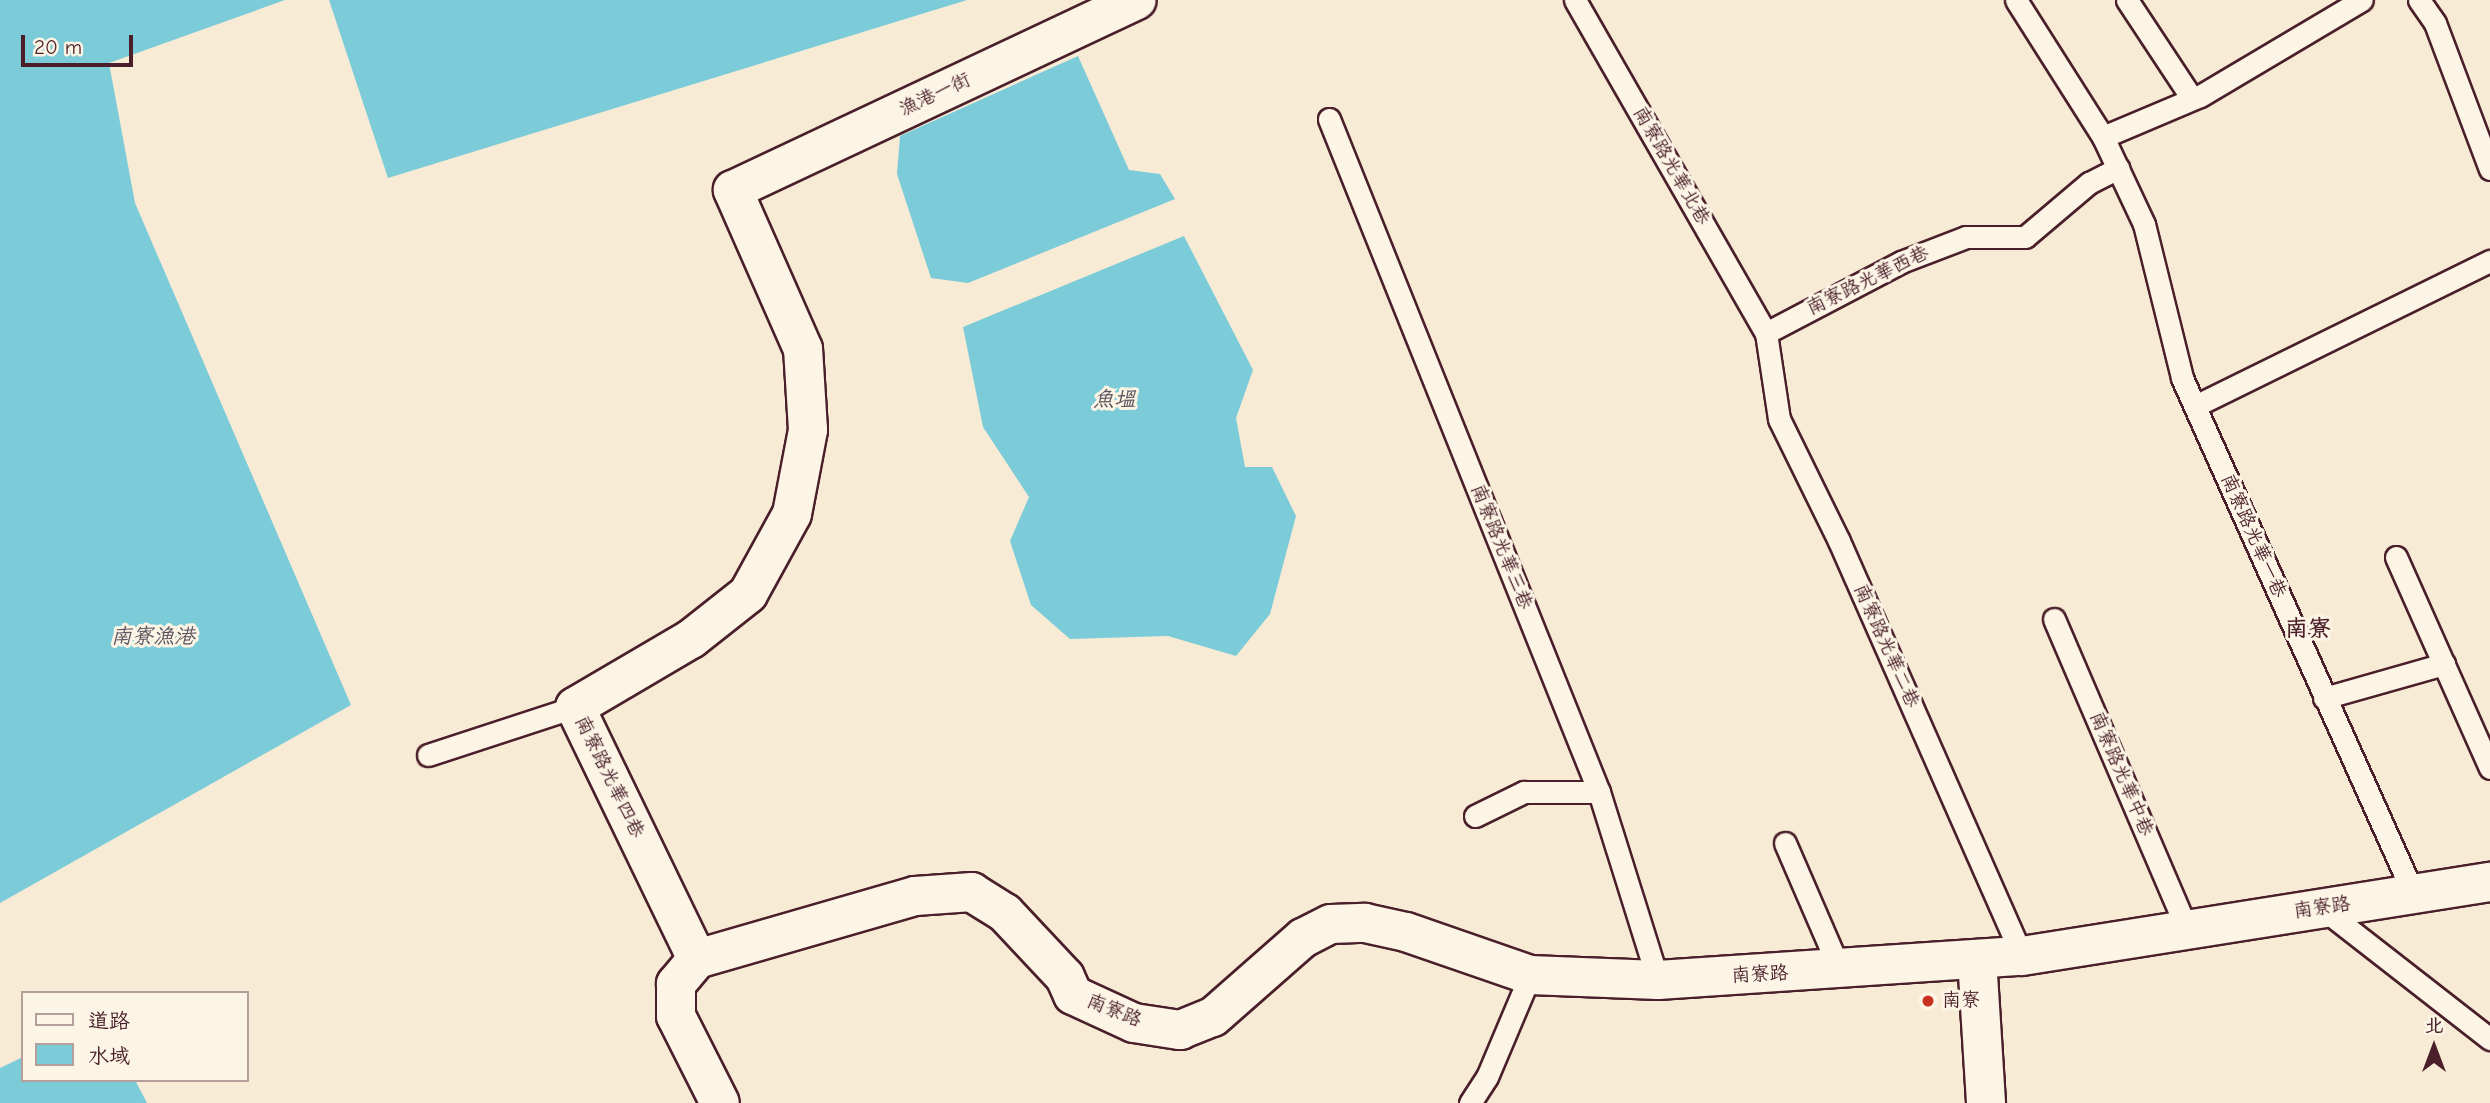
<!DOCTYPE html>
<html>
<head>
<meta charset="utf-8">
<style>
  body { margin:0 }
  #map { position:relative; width:2490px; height:1103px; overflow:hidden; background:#f7ebd5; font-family:"Comic Neue","LXGW WenKai TC",sans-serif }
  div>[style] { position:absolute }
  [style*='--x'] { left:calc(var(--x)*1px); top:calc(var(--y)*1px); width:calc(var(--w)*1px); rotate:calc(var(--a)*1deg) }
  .water>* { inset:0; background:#7ccbd9 }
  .roads { filter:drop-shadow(2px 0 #4a1f2b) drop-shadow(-2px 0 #4a1f2b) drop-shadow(0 2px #4a1f2b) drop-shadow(0 -2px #4a1f2b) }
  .service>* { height:21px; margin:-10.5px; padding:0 10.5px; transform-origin:10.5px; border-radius:10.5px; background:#fcf5e5 }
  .minor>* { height:38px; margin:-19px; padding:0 19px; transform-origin:19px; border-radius:19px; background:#fcf5e5 }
  .tertiary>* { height:38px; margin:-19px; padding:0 19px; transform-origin:19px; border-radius:19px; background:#fcf5e5 }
  .dots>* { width:19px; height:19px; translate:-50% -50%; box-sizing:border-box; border:4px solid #fcf5e5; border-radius:50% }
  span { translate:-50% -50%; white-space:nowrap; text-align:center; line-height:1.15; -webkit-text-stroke:6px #fcf5e5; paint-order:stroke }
  .street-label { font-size:19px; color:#4a1f2b }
  .poi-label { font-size:19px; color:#4a1f2b }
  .left { translate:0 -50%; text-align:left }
  .water-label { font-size:21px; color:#59535f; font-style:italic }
  .quarter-label { font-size:23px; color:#4a1f2b; font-weight:700 }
  .legend { position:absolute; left:21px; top:991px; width:228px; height:91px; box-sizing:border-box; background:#fcf5e5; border:2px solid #b59f9b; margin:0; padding:9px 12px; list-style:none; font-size:21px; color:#4a1f2b }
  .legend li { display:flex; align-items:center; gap:14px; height:35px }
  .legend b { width:35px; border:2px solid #b59f9b }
  .north { position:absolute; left:2399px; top:1012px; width:70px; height:70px; -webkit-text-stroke:5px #fcf5e5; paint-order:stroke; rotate:0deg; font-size:19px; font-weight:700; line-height:28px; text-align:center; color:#4a1f2b }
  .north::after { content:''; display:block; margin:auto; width:24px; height:32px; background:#4a1f2b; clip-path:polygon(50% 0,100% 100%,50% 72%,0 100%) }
  .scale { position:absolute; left:21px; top:35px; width:112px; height:32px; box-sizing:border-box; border:4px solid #4a1f2b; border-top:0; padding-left:9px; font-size:21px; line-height:24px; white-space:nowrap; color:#4a1f2b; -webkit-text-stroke:5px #fcf5e5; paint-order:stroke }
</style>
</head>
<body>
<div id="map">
  <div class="water">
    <div style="clip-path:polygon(0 0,285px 0,109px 63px,135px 203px,351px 705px,0 903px)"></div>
    <div style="clip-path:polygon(329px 0,967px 0,388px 178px)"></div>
    <div style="clip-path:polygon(1078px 56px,1129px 170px,1160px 174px,1175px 199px,968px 283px,931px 278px,897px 174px,900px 136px)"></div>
    <div style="clip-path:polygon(1184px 236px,1253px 370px,1236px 418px,1245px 467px,1272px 467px,1296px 516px,1270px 614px,1236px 656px,1168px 636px,1070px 639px,1031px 605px,1010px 541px,1029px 497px,983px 427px,963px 327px)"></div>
    <div style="clip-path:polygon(23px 1057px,23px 1080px,135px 1080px,147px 1103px,0 1103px,0 1068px)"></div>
  </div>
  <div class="roads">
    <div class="service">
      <div style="--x:1575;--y:0;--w:384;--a:60.2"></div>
      <div style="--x:1766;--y:333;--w:87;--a:81.4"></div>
      <div style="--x:1779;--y:419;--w:136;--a:63.8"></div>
      <div style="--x:1839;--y:541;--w:454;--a:66.2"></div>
      <div style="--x:2016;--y:0;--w:162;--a:57.6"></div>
      <div style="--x:2103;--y:137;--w:96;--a:64.8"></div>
      <div style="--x:2144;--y:224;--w:159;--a:76.1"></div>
      <div style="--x:2182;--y:378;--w:567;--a:65.83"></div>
      <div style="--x:2127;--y:0;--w:116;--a:56.6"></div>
      <div style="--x:2419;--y:0;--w:28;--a:55"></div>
      <div style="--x:2435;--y:23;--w:156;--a:69.4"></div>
      <div style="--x:1329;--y:119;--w:725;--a:68.14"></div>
      <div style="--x:1599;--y:792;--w:197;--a:72.6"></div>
      <div style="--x:2103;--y:137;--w:105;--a:-22.9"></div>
      <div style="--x:2200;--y:96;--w:188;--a:-30.7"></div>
      <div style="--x:1766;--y:333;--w:153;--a:-27.7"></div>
      <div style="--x:1901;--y:262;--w:70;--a:-21"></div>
      <div style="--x:1966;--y:237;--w:59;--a:0"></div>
      <div style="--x:2025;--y:237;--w:84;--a:-40.2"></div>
      <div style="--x:2089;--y:183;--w:33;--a:-27"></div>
      <div style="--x:2195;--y:406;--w:329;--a:-26.2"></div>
      <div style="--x:2396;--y:557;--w:231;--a:66"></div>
      <div style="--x:2054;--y:619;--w:337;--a:66.8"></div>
      <div style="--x:2324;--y:698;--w:125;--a:-15.8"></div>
      <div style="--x:428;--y:755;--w:155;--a:-18.1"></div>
      <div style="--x:1475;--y:816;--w:55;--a:-26.1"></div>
      <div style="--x:1524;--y:792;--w:75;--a:0"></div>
      <div style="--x:1785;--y:843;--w:138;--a:66.6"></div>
      <div style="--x:2323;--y:909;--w:212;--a:37.9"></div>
      <div style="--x:1470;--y:1103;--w:31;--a:-57"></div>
      <div style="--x:1487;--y:1077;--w:111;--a:-67.1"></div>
    </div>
    <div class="minor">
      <div style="--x:697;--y:959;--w:33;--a:130"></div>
      <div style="--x:676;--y:984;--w:32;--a:90"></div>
      <div style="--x:676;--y:1016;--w:97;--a:63.2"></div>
      <div style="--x:1977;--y:959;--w:144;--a:86.4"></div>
      <div style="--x:1073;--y:995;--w:20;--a:-114"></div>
      <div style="--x:1065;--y:977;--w:88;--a:-133.2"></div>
      <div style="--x:1005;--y:913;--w:39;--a:-148"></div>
      <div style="--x:972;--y:892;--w:57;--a:176"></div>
      <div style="--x:915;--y:896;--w:227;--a:163.9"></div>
      <div style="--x:697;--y:959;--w:280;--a:-115.8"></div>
      <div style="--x:575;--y:707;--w:134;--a:-30.4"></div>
      <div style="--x:691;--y:639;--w:73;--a:-38.3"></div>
      <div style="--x:748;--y:594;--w:91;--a:-61.2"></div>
      <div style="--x:792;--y:514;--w:86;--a:-79.2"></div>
      <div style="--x:808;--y:430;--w:81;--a:-93.5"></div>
      <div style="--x:803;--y:349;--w:174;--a:-113.8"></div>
      <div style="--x:733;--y:190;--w:446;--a:-25.2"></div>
    </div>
    <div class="tertiary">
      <div style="--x:1073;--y:995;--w:67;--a:24.7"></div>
      <div style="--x:1134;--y:1023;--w:47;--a:8.7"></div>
      <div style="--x:1180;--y:1030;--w:35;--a:-22"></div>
      <div style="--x:1213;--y:1017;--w:120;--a:-41.3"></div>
      <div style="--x:1303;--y:938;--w:31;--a:-27"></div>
      <div style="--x:1331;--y:924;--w:34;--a:-2"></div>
      <div style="--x:1365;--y:923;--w:42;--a:12.4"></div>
      <div style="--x:1406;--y:932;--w:131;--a:19.1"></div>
      <div style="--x:1530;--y:975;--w:128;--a:2.2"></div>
      <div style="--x:1658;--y:980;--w:365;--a:-3.8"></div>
      <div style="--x:2022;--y:956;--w:474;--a:-9"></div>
    </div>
  </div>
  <div class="dots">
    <div style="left:1928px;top:1001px;background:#c8321e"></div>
  </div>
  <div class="street-label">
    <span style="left:935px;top:95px;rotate:-25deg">漁港一街</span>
    <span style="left:1671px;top:166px;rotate:60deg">南寮路光華北巷</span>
    <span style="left:1868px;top:281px;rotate:-26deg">南寮路光華西巷</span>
    <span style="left:2253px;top:536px;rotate:66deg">南寮路光華一巷</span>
    <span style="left:1501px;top:547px;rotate:68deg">南寮路光華三巷</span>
    <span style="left:1886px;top:646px;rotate:66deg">南寮路光華二巷</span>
    <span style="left:2121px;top:774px;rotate:67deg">南寮路光華中巷</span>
    <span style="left:609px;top:777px;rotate:64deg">南寮路光華四巷</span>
    <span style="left:2322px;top:908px;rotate:-8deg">南寮路</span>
    <span style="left:1760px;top:975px;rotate:-3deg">南寮路</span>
    <span style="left:1114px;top:1011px;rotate:22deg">南寮路</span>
  </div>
  <div class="poi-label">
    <span class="left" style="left:1942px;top:1001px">南寮</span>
  </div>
  <div class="water-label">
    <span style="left:1114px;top:399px">魚塭</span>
    <span style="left:153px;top:636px">南寮漁港</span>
  </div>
  <div class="quarter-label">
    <span style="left:2308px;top:629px">南寮</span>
  </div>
  <ul class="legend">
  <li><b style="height:9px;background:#fcf5e5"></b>道路</li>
  <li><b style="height:19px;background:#7ccbd9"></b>水域</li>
  </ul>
  <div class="north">北</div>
  <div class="scale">20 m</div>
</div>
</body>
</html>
